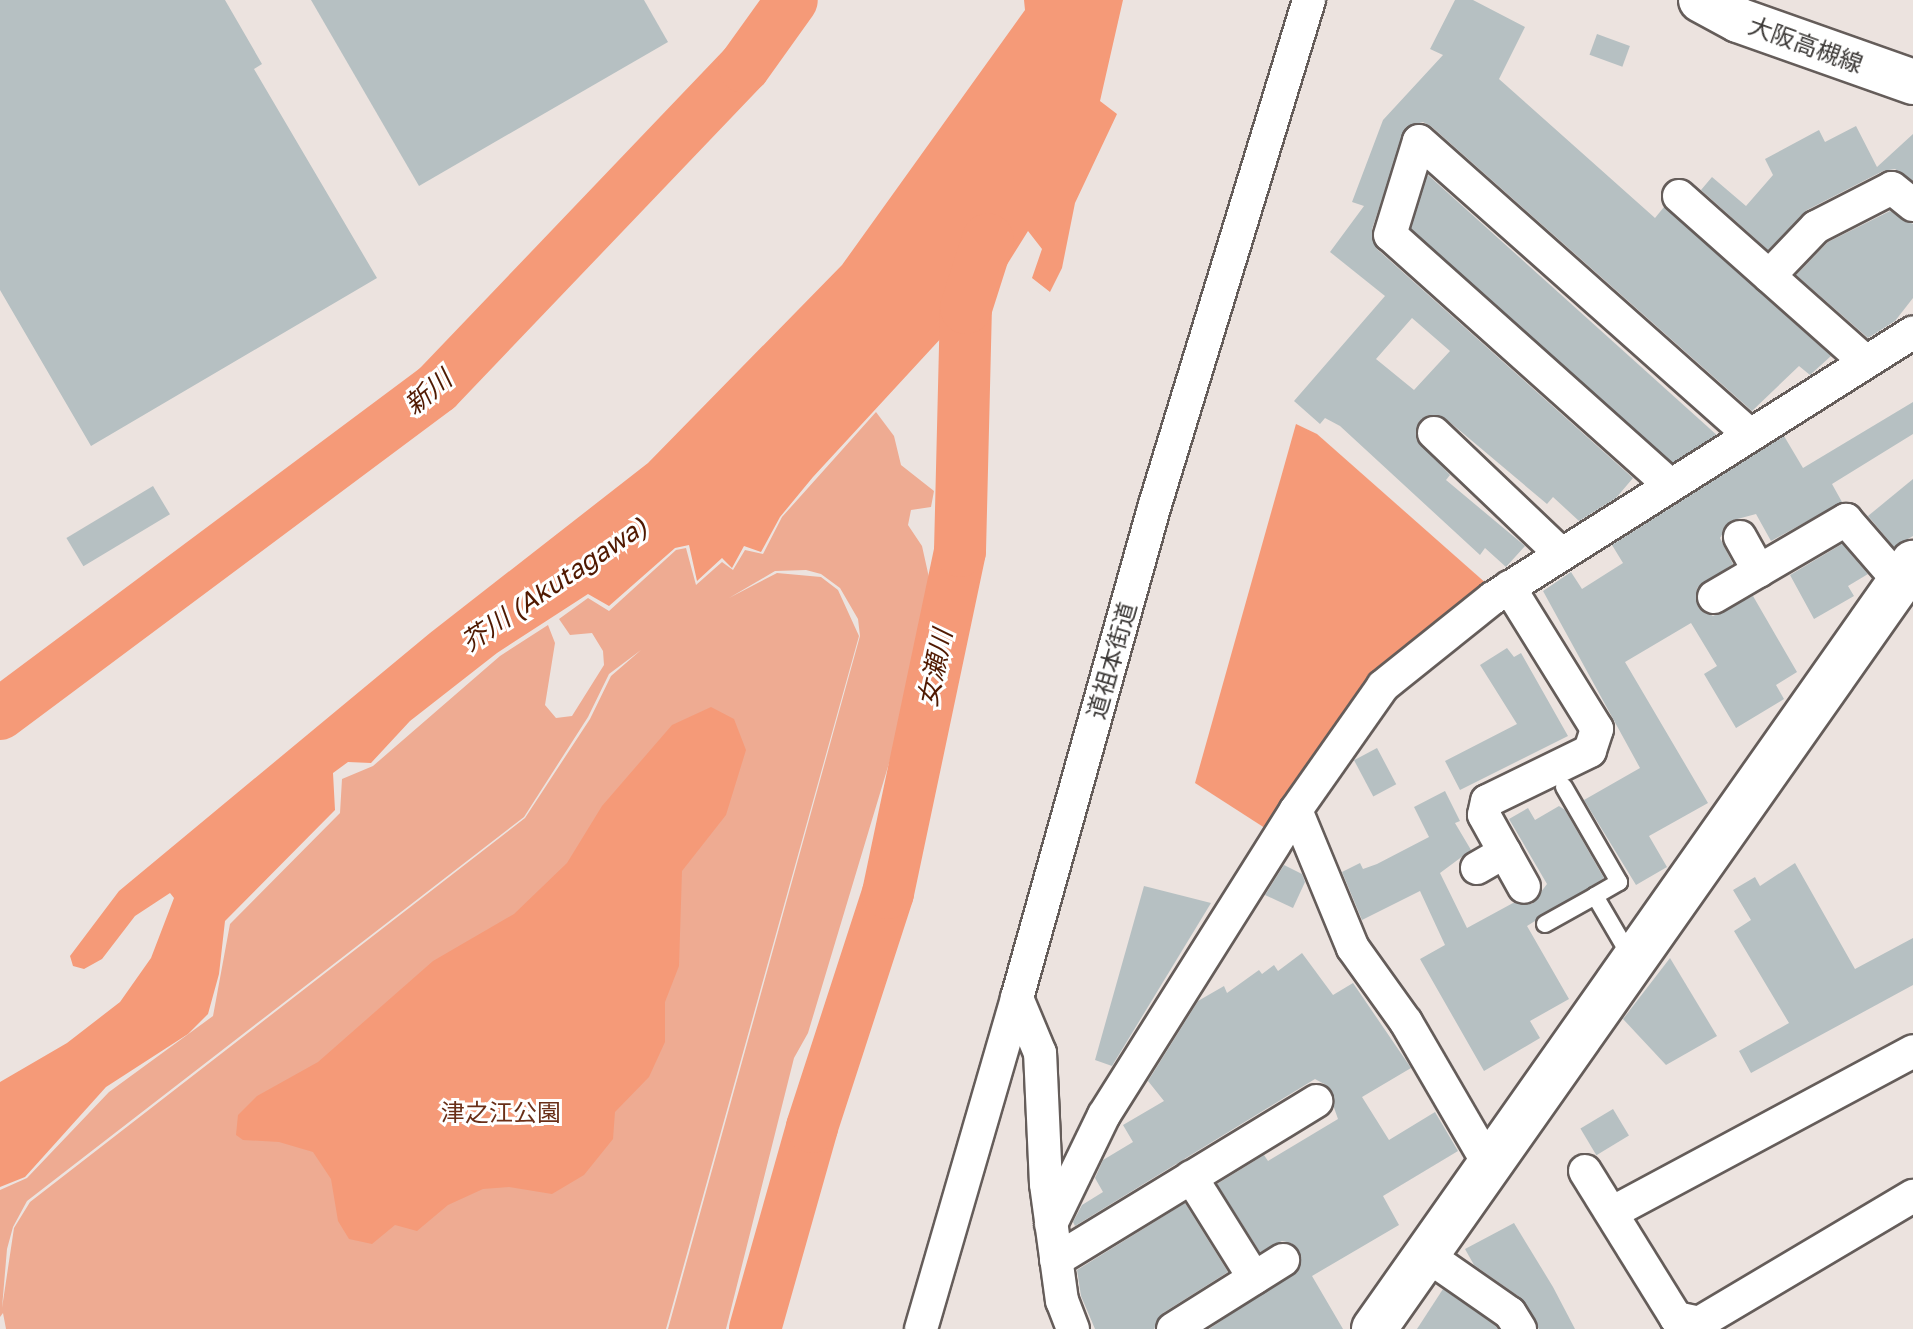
<!DOCTYPE html>
<html>
<head>
<meta charset="utf-8">
<style>
  body { margin:0 }
  #map { position:relative; width:1913px; height:1329px; overflow:hidden; background:#ece3df; font-family:"Golos Text","Noto Sans JP",sans-serif }
  div>[style] { position:absolute }
  [style*='--x'] { left:calc(var(--x)*1px); top:calc(var(--y)*1px); width:calc(var(--w)*1px); rotate:calc(var(--a)*1deg) }
  .green>* { inset:0; background:#eeab92 }
  .water>* { inset:0; background:#f59a78 }
  .river>* { height:52px; margin:-26px; padding:0 26px; transform-origin:26px; border-radius:26px; background:#f59a78 }
  .building>* { inset:0; background:#b6c0c2; transform-origin:0 0 }
  .roads { filter:drop-shadow(2px 0 #655d5a) drop-shadow(-2px 0 #655d5a) drop-shadow(0 2px #655d5a) drop-shadow(0 -2px #655d5a) }
  .lane>* { height:16px; margin:-8px; padding:0 8px; transform-origin:8px; border-radius:8px; background:#fff }
  .street>* { height:32px; margin:-16px; padding:0 16px; transform-origin:16px; border-radius:16px; background:#fff }
  .secondary>* { height:44px; margin:-22px; padding:0 22px; transform-origin:22px; border-radius:22px; background:#fff }
  .primary>* { height:44px; margin:-22px; padding:0 22px; transform-origin:22px; border-radius:22px; background:#fff }
  span { translate:-50% -50%; white-space:nowrap; text-align:center; line-height:1.15; -webkit-text-stroke:6px #fff; paint-order:stroke }
  .street-label { font-size:24px; color:#3b3836 }
  .park-label { font-size:24px; color:#692f18 }
  .water-label { font-size:26px; color:#501901; font-style:italic }
</style>
</head>
<body>
<div id="map">
  <div class="green">
    <div style="clip-path:polygon(evenodd,876px 412px,894px 436px,901px 465px,934px 491px,931px 507px,911px 510px,908px 525px,922px 546px,930px 582px,927px 613px,914px 680px,808px 1033px,794px 1058px,726px 1329px,668px 1329px,860px 636px,858px 619px,840px 588px,821px 574px,806px 570px,775px 571px,729px 598px,777px 573px,821px 577px,838px 590px,859px 636px,666px 1329px,6px 1329px,3px 1313px,0 1317px,0 1190px,27px 1178px,109px 1092px,213px 1016px,230px 924px,340px 813px,342px 779px,373px 766px,500px 656px,548px 625px,555px 643px,545px 705px,556px 718px,572px 716px,604px 665px,603px 651px,592px 633px,570px 635px,559px 619px,588px 598px,609px 611px,676px 550px,686px 548px,696px 585px,722px 562px,733px 570px,745px 550px,763px 554px,782px 517px,876px 412px,641px 650px,611px 676px,590px 719px,525px 818px,30px 1202px,14px 1228px,2px 1308px,7px 1249px,13px 1227px,27px 1201px,524px 817px,588px 717px,609px 674px,641px 650px)"></div>
  </div>
  <div class="water">
    <div style="clip-path:polygon(1024px 0,1123px 0,1100px 101px,1117px 114px,1075px 203px,1062px 268px,1050px 292px,1032px 278px,1042px 249px,1028px 231px,1003px 271px,813px 477px,780px 517px,761px 552px,744px 546px,732px 568px,722px 558px,697px 581px,689px 545px,675px 548px,609px 606px,588px 594px,497px 653px,410px 721px,371px 763px,348px 762px,333px 773px,335px 810px,225px 921px,219px 974px,208px 1014px,188px 1034px,106px 1087px,25px 1177px,0 1187px,0 1082px,67px 1043px,120px 1002px,151px 958px,174px 898px,170px 893px,135px 916px,102px 959px,84px 969px,73px 966px,70px 956px,119px 891px,430px 633px,648px 463px,842px 265px,1025px 10px)"></div>
    <div style="clip-path:polygon(1296px 424px,1317px 434px,1488px 585px,1268px 830px,1195px 783px)"></div>
    <div style="clip-path:polygon(711px 707px,734px 719px,746px 750px,726px 815px,682px 871px,679px 966px,665px 1002px,665px 1042px,649px 1077px,615px 1112px,613px 1139px,584px 1175px,552px 1194px,509px 1187px,483px 1189px,448px 1205px,417px 1231px,395px 1225px,372px 1244px,349px 1239px,338px 1221px,331px 1179px,313px 1152px,279px 1142px,243px 1140px,236px 1135px,238px 1115px,257px 1096px,318px 1062px,433px 961px,514px 914px,567px 863px,602px 806px,672px 725px)"></div>
  </div>
  <div class="river">
    <div style="--x:0;--y:714;--w:545;--a:-36.72"></div>
    <div style="--x:437;--y:388;--w:444;--a:-46.3"></div>
    <div style="--x:744;--y:67;--w:82;--a:-54.4"></div>
    <div style="--x:755;--y:1329;--w:210;--a:-74.2"></div>
    <div style="--x:812;--y:1127;--w:246;--a:-72"></div>
    <div style="--x:888;--y:893;--w:349;--a:-78.1"></div>
    <div style="--x:960;--y:551;--w:243;--a:-88.6"></div>
    <div style="--x:966;--y:308;--w:72;--a:-72.3"></div>
  </div>
  <div class="building">
    <div style="clip-path:polygon(0 0,225px 0,262px 64px,254px 69px,377px 278px,91px 446px,0 290px)"></div>
    <div style="clip-path:polygon(311px 0,644px 0,668px 42px,419px 186px)"></div>
    <div style="clip-path:polygon(evenodd,1455px 0,1473px 0,1525px 27px,1499px 79px,1655px 218px,1664px 207px,1831px 356px,1810px 375px,1799px 366px,1752px 411px,1432px 127px,1423px 122px,1406px 127px,1372px 229px,1377px 249px,1633px 478px,1616px 498px,1579px 521px,1553px 497px,1547px 504px,1446px 419px,1429px 415px,1421px 419px,1416px 439px,1450px 475px,1446px 480px,1525px 546px,1506px 567px,1485px 548px,1480px 555px,1340px 426px,1325px 418px,1320px 424px,1294px 401px,1385px 296px,1330px 252px,1364px 206px,1352px 202px,1383px 120px,1443px 55px,1430px 49px,1455px 0,1412px 318px,1450px 351px,1414px 390px,1376px 359px,1412px 318px)"></div>
    <div style="left:1597px;top:34px;width:35px;height:22px;rotate:20deg"></div>
    <div style="clip-path:polygon(1856px 126px,1877px 167px,1913px 134px,1913px 181px,1895px 169px,1883px 171px,1807px 210px,1768px 250px,1701px 190px,1712px 177px,1746px 206px,1773px 175px,1765px 159px,1819px 130px,1825px 142px)"></div>
    <div style="left:1428px;top:175px;width:389px;height:56px;rotate:42deg"></div>
    <div style="clip-path:polygon(1890px 211px,1913px 224px,1913px 298px,1895px 321px,1868px 338px,1796px 275px,1828px 242px)"></div>
    <div style="clip-path:polygon(1913px 402px,1913px 434px,1832px 484px,1842px 502px,1771px 541px,1756px 514px,1730px 521px,1720px 538px,1733px 564px,1697px 588px,1698px 607px,1713px 616px,1753px 596px,1797px 672px,1776px 685px,1784px 699px,1736px 728px,1704px 674px,1717px 666px,1691px 623px,1625px 662px,1708px 803px,1649px 836px,1667px 867px,1636px 885px,1584px 800px,1640px 768px,1543px 591px,1571px 572px,1582px 589px,1623px 563px,1612px 545px,1784px 436px,1803px 468px)"></div>
    <div style="clip-path:polygon(1913px 479px,1913px 536px,1894px 547px,1868px 516px)"></div>
    <div style="left:153px;top:486px;width:33px;height:101px;rotate:59deg"></div>
    <div style="clip-path:polygon(1842px 544px,1868px 574px,1848px 586px,1854px 596px,1814px 619px,1790px 575px)"></div>
    <div style="clip-path:polygon(1507px 648px,1514px 657px,1521px 653px,1568px 736px,1460px 790px,1445px 761px,1517px 724px,1480px 665px)"></div>
    <div style="left:1377px;top:748px;width:41px;height:26px;rotate:62deg"></div>
    <div style="clip-path:polygon(1445px 791px,1460px 821px,1455px 823px,1471px 850px,1440px 873px,1467px 928px,1513px 903px,1532px 904px,1547px 884px,1509px 819px,1528px 808px,1535px 820px,1559px 806px,1565px 810px,1604px 878px,1527px 926px,1569px 999px,1530px 1021px,1540px 1038px,1484px 1071px,1420px 959px,1445px 945px,1420px 891px,1362px 920px,1342px 872px,1360px 863px,1363px 869px,1377px 864px,1429px 837px,1414px 807px)"></div>
    <div style="clip-path:polygon(1795px 863px,1855px 969px,1913px 938px,1913px 985px,1751px 1073px,1739px 1051px,1789px 1023px,1734px 931px,1751px 920px,1733px 890px,1755px 877px,1760px 886px)"></div>
    <div style="clip-path:polygon(1284px 865px,1302px 874px,1305px 882px,1293px 908px,1265px 895px)"></div>
    <div style="clip-path:polygon(1144px 886px,1211px 903px,1112px 1066px,1095px 1060px)"></div>
    <div style="clip-path:polygon(1302px 953px,1333px 995px,1353px 983px,1411px 1068px,1362px 1097px,1389px 1140px,1435px 1112px,1458px 1151px,1383px 1196px,1399px 1225px,1312px 1276px,1343px 1329px,1209px 1329px,1300px 1268px,1299px 1251px,1291px 1243px,1282px 1241px,1260px 1252px,1217px 1184px,1264px 1155px,1268px 1161px,1338px 1119px,1326px 1085px,1315px 1079px,1075px 1226px,1073px 1222px,1082px 1205px,1103px 1192px,1095px 1178px,1103px 1160px,1133px 1142px,1123px 1125px,1164px 1101px,1148px 1081px,1198px 1001px,1224px 986px,1227px 993px,1259px 970px,1262px 974px,1274px 965px,1278px 971px)"></div>
    <div style="clip-path:polygon(1670px 958px,1717px 1036px,1666px 1065px,1623px 1019px)"></div>
    <div style="left:1613px;top:1109px;width:31px;height:38px;rotate:59deg"></div>
    <div style="clip-path:polygon(1185px 1203px,1228px 1272px,1163px 1313px,1154px 1329px,1095px 1329px,1081px 1296px,1077px 1270px)"></div>
    <div style="clip-path:polygon(1514px 1223px,1553px 1287px,1575px 1329px,1539px 1329px,1521px 1298px,1474px 1265px,1465px 1249px)"></div>
    <div style="clip-path:polygon(1443px 1289px,1496px 1326px,1498px 1329px,1417px 1329px)"></div>
  </div>
  <div class="roads">
    <div class="lane">
      <div style="--x:1564;--y:787;--w:110;--a:59.9"></div>
      <div style="--x:1619;--y:882;--w:28;--a:150"></div>
      <div style="--x:1595;--y:896;--w:69;--a:59.7"></div>
      <div style="--x:1545;--y:924;--w:57;--a:-29.2"></div>
    </div>
    <div class="street">
      <div style="--x:1679;--y:196;--w:250;--a:41.6"></div>
      <div style="--x:1769;--y:276;--w:68;--a:-46.2"></div>
      <div style="--x:1816;--y:227;--w:85;--a:-27.2"></div>
      <div style="--x:1892;--y:188;--w:27;--a:39"></div>
      <div style="--x:1434;--y:433;--w:175;--a:43.6"></div>
      <div style="--x:1670;--y:485;--w:375;--a:-138.2"></div>
      <div style="--x:1390;--y:235;--w:98;--a:-72.9"></div>
      <div style="--x:1419;--y:141;--w:443;--a:41.6"></div>
      <div style="--x:1740;--y:537;--w:39;--a:61"></div>
      <div style="--x:1509;--y:587;--w:167;--a:58.2"></div>
      <div style="--x:1597;--y:729;--w:23;--a:108"></div>
      <div style="--x:1590;--y:751;--w:114;--a:154.1"></div>
      <div style="--x:1487;--y:801;--w:14;--a:102"></div>
      <div style="--x:1484;--y:815;--w:82;--a:60.9"></div>
      <div style="--x:1714;--y:597;--w:153;--a:-30.3"></div>
      <div style="--x:1846;--y:520;--w:81;--a:49"></div>
      <div style="--x:1296;--y:810;--w:149;--a:67.6"></div>
      <div style="--x:1353;--y:948;--w:91;--a:54.4"></div>
      <div style="--x:1406;--y:1022;--w:163;--a:59.8"></div>
      <div style="--x:1477;--y:868;--w:32;--a:-30"></div>
      <div style="--x:1585;--y:1171;--w:173;--a:58.2"></div>
      <div style="--x:1676;--y:1318;--w:24;--a:12"></div>
      <div style="--x:1699;--y:1323;--w:249;--a:-30.7"></div>
      <div style="--x:1191;--y:1177;--w:119;--a:58"></div>
      <div style="--x:1615;--y:1211;--w:338;--a:-28.2"></div>
      <div style="--x:1051;--y:1224;--w:121;--a:-64.1"></div>
      <div style="--x:1104;--y:1115;--w:360;--a:-57.8"></div>
      <div style="--x:1296;--y:810;--w:151;--a:-54.9"></div>
      <div style="--x:1383;--y:686;--w:141;--a:-38.7"></div>
      <div style="--x:1493;--y:598;--w:497;--a:-32.3"></div>
      <div style="--x:1425;--y:1254;--w:103;--a:34.8"></div>
      <div style="--x:1510;--y:1313;--w:19;--a:58"></div>
      <div style="--x:1056;--y:1260;--w:305;--a:-31.4"></div>
      <div style="--x:921;--y:1329;--w:345;--a:-73.8"></div>
      <div style="--x:1073;--y:1329;--w:30;--a:-111"></div>
      <div style="--x:1062;--y:1301;--w:118;--a:-97.8"></div>
      <div style="--x:1046;--y:1184;--w:131;--a:-92.6"></div>
      <div style="--x:1040;--y:1053;--w:60;--a:-112.7"></div>
      <div style="--x:1017;--y:998;--w:509;--a:-74.38"></div>
      <div style="--x:1154;--y:508;--w:531;--a:-73.03"></div>
      <div style="--x:1173;--y:1329;--w:130;--a:-32.1"></div>
    </div>
    <div class="secondary">
      <div style="--x:1374;--y:1329;--w:937;--a:-54.87"></div>
    </div>
    <div class="primary">
      <div style="--x:1701;--y:0;--w:42;--a:28.4"></div>
      <div style="--x:1738;--y:20;--w:186;--a:19.5"></div>
    </div>
  </div>
  <div class="street-label">
    <span style="left:1806px;top:44px;rotate:20deg">大阪高槻線</span>
    <span style="left:1111px;top:660px;rotate:-74deg">道祖本街道</span>
  </div>
  <div class="park-label">
    <span style="left:501px;top:1112px">津之江公園</span>
  </div>
  <div class="water-label">
    <span style="left:428px;top:392px;rotate:-40deg">新川</span>
    <span style="left:554px;top:584px;rotate:-34deg">芥川 (Akutagawa)</span>
    <span style="left:935px;top:668px;rotate:-78deg">女瀬川</span>
  </div>
</div>
</body>
</html>
